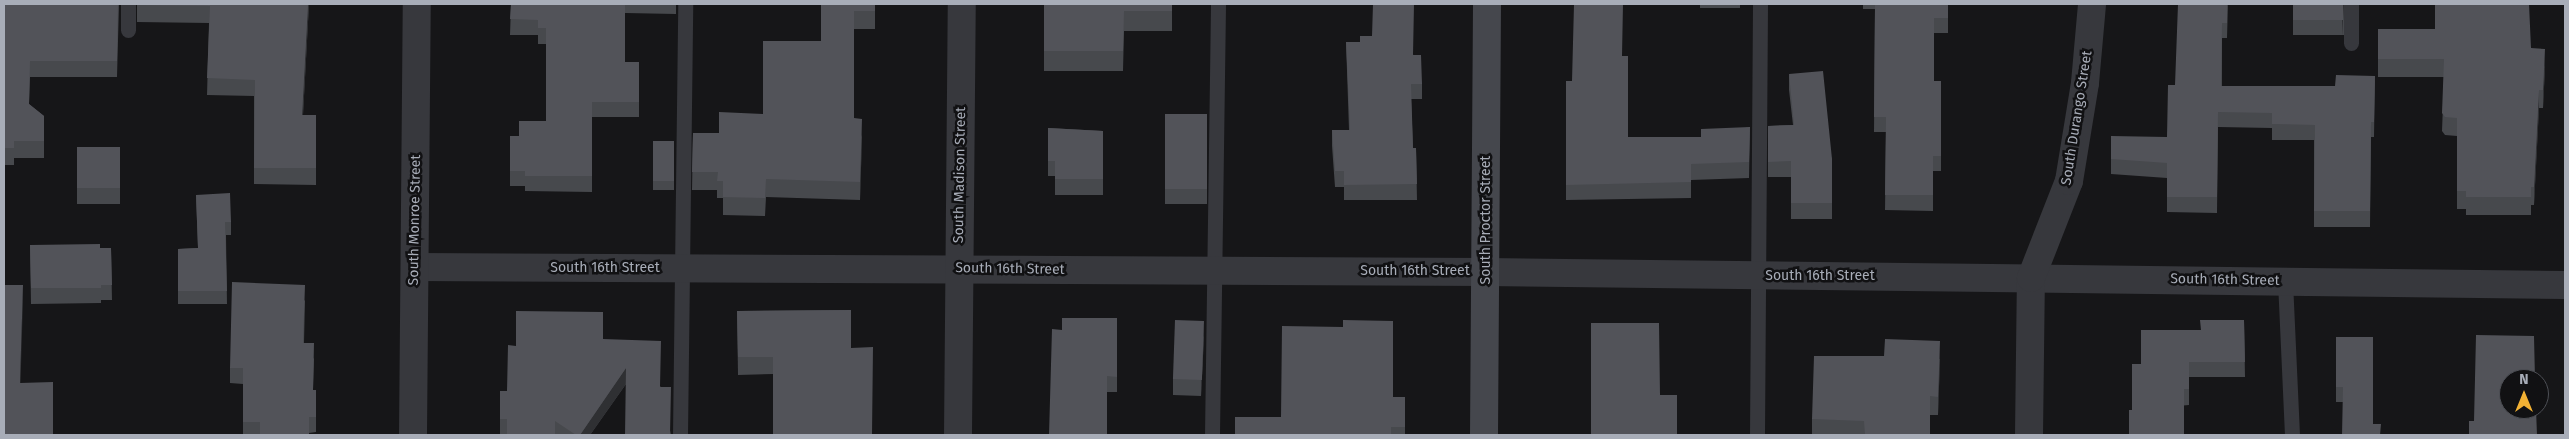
<!DOCTYPE html>
<html>
<head>
<meta charset="utf-8">
<style>
  body { margin:0 }
  #map { position:relative; width:2569px; height:439px; overflow:hidden; background:#161618; font-family:"Fira Sans",sans-serif }
  div>[style] { position:absolute }
  [style*='--x'] { left:calc(var(--x)*1px); top:calc(var(--y)*1px); width:calc(var(--w)*1px); rotate:calc(var(--a)*1deg) }
  .lane>* { height:15px; margin:-7.5px; padding:0 7.5px; transform-origin:7.5px; border-radius:7.5px; background:#37383d }
  .street>* { height:28px; margin:-14px; padding:0 14px; transform-origin:14px; border-radius:14px; background:#37383d }
  .secondary>* { height:28px; margin:-14px; padding:0 14px; transform-origin:14px; border-radius:14px; background:#45474d }
  .wall>* { inset:0; background:#47494d; transform-origin:0 0 }
  .shaded-wall>* { inset:0; background:#2f3033 }
  .building>* { inset:0; background:#525359; transform-origin:0 0 }
  span { translate:-50% -50%; white-space:nowrap; text-align:center; line-height:1.15; -webkit-text-stroke:5px #111113; paint-order:stroke }
  .street-label { font-size:14px; color:#a8adb8 }
  .frame { position:absolute; inset:0; border:5px solid #a8adb8; pointer-events:none }
  .north { position:absolute; left:2499px; top:369px; width:50px; height:50px; box-sizing:border-box; background:#111113; border:1px solid #4d4f55; border-radius:50%; rotate:0deg; font-size:14px; font-weight:700; line-height:20px; text-align:center; color:#a8adb8 }
  .north::after { content:''; display:block; margin:auto; width:18px; height:22px; background:#f2b134; clip-path:polygon(50% 0,100% 100%,50% 72%,0 100%) }
</style>
</head>
<body>
<div id="map">
  <div class="lane">
    <div style="--x:128;--y:30;--w:26;--a:-90"></div>
    <div style="--x:2351;--y:43;--w:39;--a:-90"></div>
    <div style="--x:2285;--y:281;--w:154;--a:87.4"></div>
    <div style="--x:680;--y:435;--w:431;--a:-89.3"></div>
    <div style="--x:1212;--y:435;--w:431;--a:-89.2"></div>
    <div style="--x:1757;--y:435;--w:431;--a:-89.6"></div>
  </div>
  <div class="street">
    <div style="--x:415;--y:267;--w:1071;--a:0.27"></div>
    <div style="--x:1486;--y:272;--w:1079;--a:0.69"></div>
    <div style="--x:413;--y:435;--w:431;--a:-89.5"></div>
    <div style="--x:958;--y:435;--w:431;--a:-89.5"></div>
    <div style="--x:2029;--y:435;--w:157;--a:-89.3"></div>
    <div style="--x:2031;--y:278;--w:104;--a:-68.6"></div>
    <div style="--x:2069;--y:181;--w:99;--a:-80.7"></div>
    <div style="--x:2085;--y:83;--w:79;--a:-84.9"></div>
  </div>
  <div class="secondary">
    <div style="--x:1484;--y:435;--w:431;--a:-89.6"></div>
  </div>
  <div class="wall">
    <div style="clip-path:polygon(4px 4px,119px 4px,117px 77px,30px 77px,29px 104px,44px 116px,44px 158px,14px 158px,14px 165px,4px 165px)"></div>
    <div style="clip-path:polygon(137px 4px,309px 4px,303px 115px,316px 115px,316px 185px,254px 184px,254px 96px,207px 95px,209px 23px,137px 22px)"></div>
    <div style="clip-path:polygon(511px 4px,676px 4px,676px 14px,625px 13px,625px 62px,639px 62px,639px 117px,592px 117px,592px 192px,525px 191px,525px 186px,510px 186px,510px 136px,519px 136px,546px 121px,546px 44px,538px 44px,538px 35px,510px 35px)"></div>
    <div style="clip-path:polygon(821px 4px,875px 4px,875px 29px,854px 29px,854px 118px,862px 137px,860px 200px,766px 197px,765px 216px,723px 215px,723px 198px,717px 198px,717px 190px,692px 190px,693px 133px,719px 133px,763px 114px,821px 41px)"></div>
    <div style="clip-path:polygon(1044px 4px,1172px 4px,1172px 31px,1124px 31px,1123px 71px,1044px 71px)"></div>
    <div style="left:1700px;top:4px;width:40px;height:4px"></div>
    <div style="clip-path:polygon(1863px 4px,1948px 4px,1948px 33px,1934px 33px,1934px 81px,1941px 81px,1941px 171px,1933px 171px,1933px 211px,1885px 210px,1886px 132px,1874px 132px,1875px 9px,1863px 9px)"></div>
    <div style="clip-path:polygon(2228px 4px,2227px 38px,2222px 38px,2222px 86px,2335px 86px,2375px 76px,2374px 137px,2371px 137px,2370px 227px,2314px 227px,2314px 140px,2272px 140px,2272px 128px,2218px 127px,2217px 213px,2167px 212px,2167px 178px,2111px 174px,2111px 159px,2167px 137px,2175px 85px)"></div>
    <div style="left:2293px;top:4px;width:51px;height:31px"></div>
    <div style="clip-path:polygon(2378px 29px,2531px 48px,2545px 67px,2543px 108px,2539px 108px,2534px 205px,2531px 205px,2531px 215px,2466px 215px,2466px 209px,2457px 209px,2457px 136px,2445px 135px,2442px 131px,2444px 77px,2378px 77px)"></div>
    <div style="clip-path:polygon(1346px 42px,1360px 42px,1414px 55px,1422px 84px,1422px 99px,1411px 99px,1413px 148px,1416px 148px,1417px 200px,1344px 200px,1344px 187px,1335px 187px,1332px 146px,1332px 130px,1349px 130px)"></div>
    <div style="clip-path:polygon(1622px 56px,1628px 137px,1701px 137px,1750px 127px,1749px 178px,1691px 180px,1691px 198px,1566px 200px,1566px 81px,1572px 81px)"></div>
    <div style="clip-path:polygon(1789px 74px,1832px 159px,1832px 219px,1791px 219px,1791px 177px,1768px 177px,1768px 126px,1793px 125px,1789px 90px)"></div>
    <div style="left:1165px;top:114px;width:42px;height:90px"></div>
    <div style="clip-path:polygon(1048px 128px,1103px 131px,1103px 195px,1055px 195px,1055px 176px,1048px 176px)"></div>
    <div style="left:653px;top:141px;width:21px;height:49px"></div>
    <div style="left:77px;top:147px;width:43px;height:57px"></div>
    <div style="clip-path:polygon(196px 195px,231px 222px,231px 235px,226px 235px,227px 304px,178px 304px,178px 249px,198px 248px)"></div>
    <div style="clip-path:polygon(30px 245px,100px 248px,111px 248px,112px 300px,101px 300px,101px 303px,31px 304px)"></div>
    <div style="clip-path:polygon(305px 300px,304px 343px,314px 359px,313px 390px,316px 390px,316px 432px,309px 433px,309px 435px,243px 435px,243px 384px,230px 383px,230px 368px)"></div>
    <div style="clip-path:polygon(851px 310px,773px 374px,738px 375px,737px 311px)"></div>
    <div style="clip-path:polygon(1117px 318px,1117px 392px,1107px 392px,1062px 330px)"></div>
    <div style="clip-path:polygon(2244px 320px,2245px 377px,2189px 377px,2189px 405px,2132px 410px,2201px 330px)"></div>
    <div style="clip-path:polygon(1204px 336px,1201px 396px,1173px 395px,1173px 379px)"></div>
    <div style="clip-path:polygon(2336px 337px,2373px 424px,2381px 435px,2343px 402px,2336px 402px)"></div>
    <div style="clip-path:polygon(603px 339px,661px 387px,671px 435px,626px 384px,590px 435px,507px 435px,500px 434px,500px 419px,507px 391px,516px 346px)"></div>
    <div style="clip-path:polygon(1884px 356px,1940px 359px,1938px 415px,1930px 415px,1930px 435px,1812px 435px,1812px 419px)"></div>
    <div style="clip-path:polygon(1393px 397px,1405px 397px,1405px 435px,1235px 435px,1281px 417px)"></div>
  </div>
  <div class="shaded-wall">
    <div style="clip-path:polygon(308px 4px,309px 4px,302px 132px,302px 115px)"></div>
    <div style="clip-path:polygon(2343px 4px,2344px 4px,2342px 36px,2342px 21px)"></div>
    <div style="clip-path:polygon(2545px 49px,2545px 67px,2543px 108px,2543px 90px)"></div>
    <div style="clip-path:polygon(2539px 90px,2539px 108px,2534px 205px,2534px 187px)"></div>
    <div style="clip-path:polygon(862px 119px,862px 137px,860px 200px,860px 182px)"></div>
    <div style="clip-path:polygon(23px 285px,23px 301px,20px 399px,20px 383px)"></div>
    <div style="clip-path:polygon(1204px 321px,1204px 336px,1201px 396px,1201px 380px)"></div>
    <div style="clip-path:polygon(1940px 341px,1940px 359px,1938px 415px,1938px 397px)"></div>
    <div style="clip-path:polygon(626px 368px,626px 384px,590px 435px,580px 435px)"></div>
  </div>
  <div class="building">
    <div style="clip-path:polygon(4px 4px,118px 4px,117px 61px,30px 61px,29px 104px,44px 116px,44px 141px,14px 141px,14px 148px,4px 148px)"></div>
    <div style="clip-path:polygon(137px 4px,308px 4px,302px 115px,316px 115px,316px 168px,254px 168px,255px 80px,207px 78px,210px 6px,137px 5px)"></div>
    <div style="clip-path:polygon(511px 4px,625px 4px,625px 62px,639px 62px,639px 102px,592px 102px,592px 176px,525px 176px,525px 171px,510px 171px,510px 136px,519px 136px,519px 121px,546px 121px,546px 28px,538px 28px,538px 20px,510px 19px)"></div>
    <div style="clip-path:polygon(821px 4px,875px 4px,875px 11px,854px 11px,854px 118px,862px 119px,860px 182px,766px 179px,765px 198px,723px 197px,723px 181px,717px 181px,718px 172px,692px 172px,693px 133px,719px 133px,719px 112px,763px 114px,763px 41px,821px 41px)"></div>
    <div style="clip-path:polygon(1044px 4px,1172px 4px,1172px 11px,1124px 11px,1123px 51px,1044px 51px)"></div>
    <div style="clip-path:polygon(1373px 4px,1414px 4px,1413px 55px,1421px 55px,1422px 84px,1411px 84px,1413px 148px,1416px 148px,1417px 184px,1344px 185px,1344px 171px,1335px 171px,1332px 130px,1350px 130px,1346px 42px,1360px 42px,1360px 36px,1372px 36px)"></div>
    <div style="clip-path:polygon(1574px 4px,1623px 4px,1622px 56px,1628px 56px,1628px 137px,1701px 137px,1701px 129px,1750px 127px,1749px 162px,1691px 164px,1691px 182px,1566px 185px,1566px 81px,1572px 81px)"></div>
    <div style="clip-path:polygon(1875px 4px,1948px 4px,1948px 18px,1934px 18px,1934px 81px,1941px 81px,1941px 156px,1933px 156px,1933px 195px,1885px 195px,1886px 117px,1874px 117px)"></div>
    <div style="clip-path:polygon(2178px 4px,2227px 4px,2227px 23px,2222px 23px,2221px 86px,2335px 86px,2336px 75px,2375px 76px,2374px 122px,2371px 122px,2370px 211px,2314px 211px,2315px 125px,2272px 124px,2272px 113px,2218px 112px,2217px 197px,2167px 197px,2167px 163px,2111px 159px,2111px 136px,2167px 137px,2168px 85px,2175px 85px)"></div>
    <div style="left:2293px;top:4px;width:50px;height:16px"></div>
    <div style="clip-path:polygon(2435px 4px,2529px 4px,2531px 48px,2545px 49px,2543px 90px,2539px 90px,2534px 187px,2531px 187px,2531px 197px,2466px 197px,2466px 191px,2457px 191px,2457px 118px,2445px 117px,2442px 113px,2444px 59px,2378px 59px,2378px 29px,2435px 29px)"></div>
    <div style="clip-path:polygon(1823px 71px,1832px 159px,1832px 203px,1791px 203px,1791px 161px,1768px 162px,1768px 126px,1794px 125px,1789px 74px)"></div>
    <div style="left:1165px;top:114px;width:42px;height:75px"></div>
    <div style="clip-path:polygon(1048px 128px,1103px 131px,1103px 179px,1055px 179px,1055px 161px,1048px 161px)"></div>
    <div style="left:653px;top:141px;width:21px;height:40px"></div>
    <div style="left:77px;top:147px;width:43px;height:41px"></div>
    <div style="clip-path:polygon(230px 193px,231px 222px,225px 222px,227px 291px,178px 291px,178px 249px,198px 248px,196px 195px)"></div>
    <div style="clip-path:polygon(100px 244px,100px 248px,111px 248px,112px 285px,101px 285px,101px 288px,31px 288px,30px 245px)"></div>
    <div style="clip-path:polygon(232px 282px,305px 285px,303px 343px,314px 343px,313px 390px,316px 390px,316px 417px,309px 417px,309px 435px,260px 435px,260px 422px,243px 422px,243px 368px,230px 368px)"></div>
    <div style="clip-path:polygon(4px 285px,23px 285px,20px 383px,53px 382px,53px 435px,4px 435px)"></div>
    <div style="clip-path:polygon(851px 310px,851px 348px,873px 347px,872px 435px,773px 435px,773px 357px,738px 357px,737px 311px)"></div>
    <div style="clip-path:polygon(516px 311px,603px 312px,603px 339px,661px 341px,660px 387px,671px 387px,670px 435px,625px 435px,626px 368px,580px 435px,576px 435px,555px 421px,555px 435px,507px 435px,507px 419px,500px 419px,500px 391px,507px 391px,508px 345px,516px 346px)"></div>
    <div style="clip-path:polygon(1062px 318px,1117px 318px,1117px 377px,1107px 376px,1107px 435px,1049px 435px,1052px 329px,1062px 330px)"></div>
    <div style="left:1175px;top:320px;width:29px;height:59px;rotate:2deg"></div>
    <div style="clip-path:polygon(1343px 320px,1393px 321px,1393px 397px,1405px 397px,1405px 427px,1391px 427px,1391px 435px,1235px 435px,1235px 417px,1281px 417px,1282px 326px,1343px 327px)"></div>
    <div style="clip-path:polygon(2200px 320px,2244px 320px,2245px 362px,2189px 362px,2189px 389px,2184px 389px,2184px 435px,2129px 435px,2129px 410px,2132px 410px,2132px 364px,2141px 364px,2141px 330px,2201px 330px)"></div>
    <div style="clip-path:polygon(1591px 323px,1659px 323px,1660px 395px,1677px 395px,1677px 435px,1591px 435px)"></div>
    <div style="clip-path:polygon(2476px 335px,2534px 336px,2535px 379px,2509px 379px,2509px 409px,2536px 409px,2537px 435px,2469px 435px,2469px 421px,2474px 421px)"></div>
    <div style="clip-path:polygon(2336px 337px,2373px 337px,2373px 424px,2381px 424px,2380px 435px,2342px 435px,2343px 387px,2336px 387px)"></div>
    <div style="clip-path:polygon(1885px 339px,1940px 341px,1938px 397px,1930px 396px,1930px 435px,1865px 435px,1864px 421px,1812px 419px,1814px 356px,1884px 356px)"></div>
  </div>
  <div class="street-label">
    <span style="left:2077px;top:118px;rotate:-81deg">South Durango Street</span>
    <span style="left:960px;top:175px;rotate:-89deg">South Madison Street</span>
    <span style="left:415px;top:220px;rotate:-89deg">South Monroe Street</span>
    <span style="left:1486px;top:220px;rotate:-90deg">South Proctor Street</span>
    <span style="left:605px;top:268px">South 16th Street</span>
    <span style="left:1010px;top:269px;rotate:1deg">South 16th Street</span>
    <span style="left:1415px;top:271px">South 16th Street</span>
    <span style="left:1820px;top:276px">South 16th Street</span>
    <span style="left:2225px;top:280px;rotate:1deg">South 16th Street</span>
  </div>
  <div class="frame"></div>
  <div class="north">N</div>
</div>
</body>
</html>
